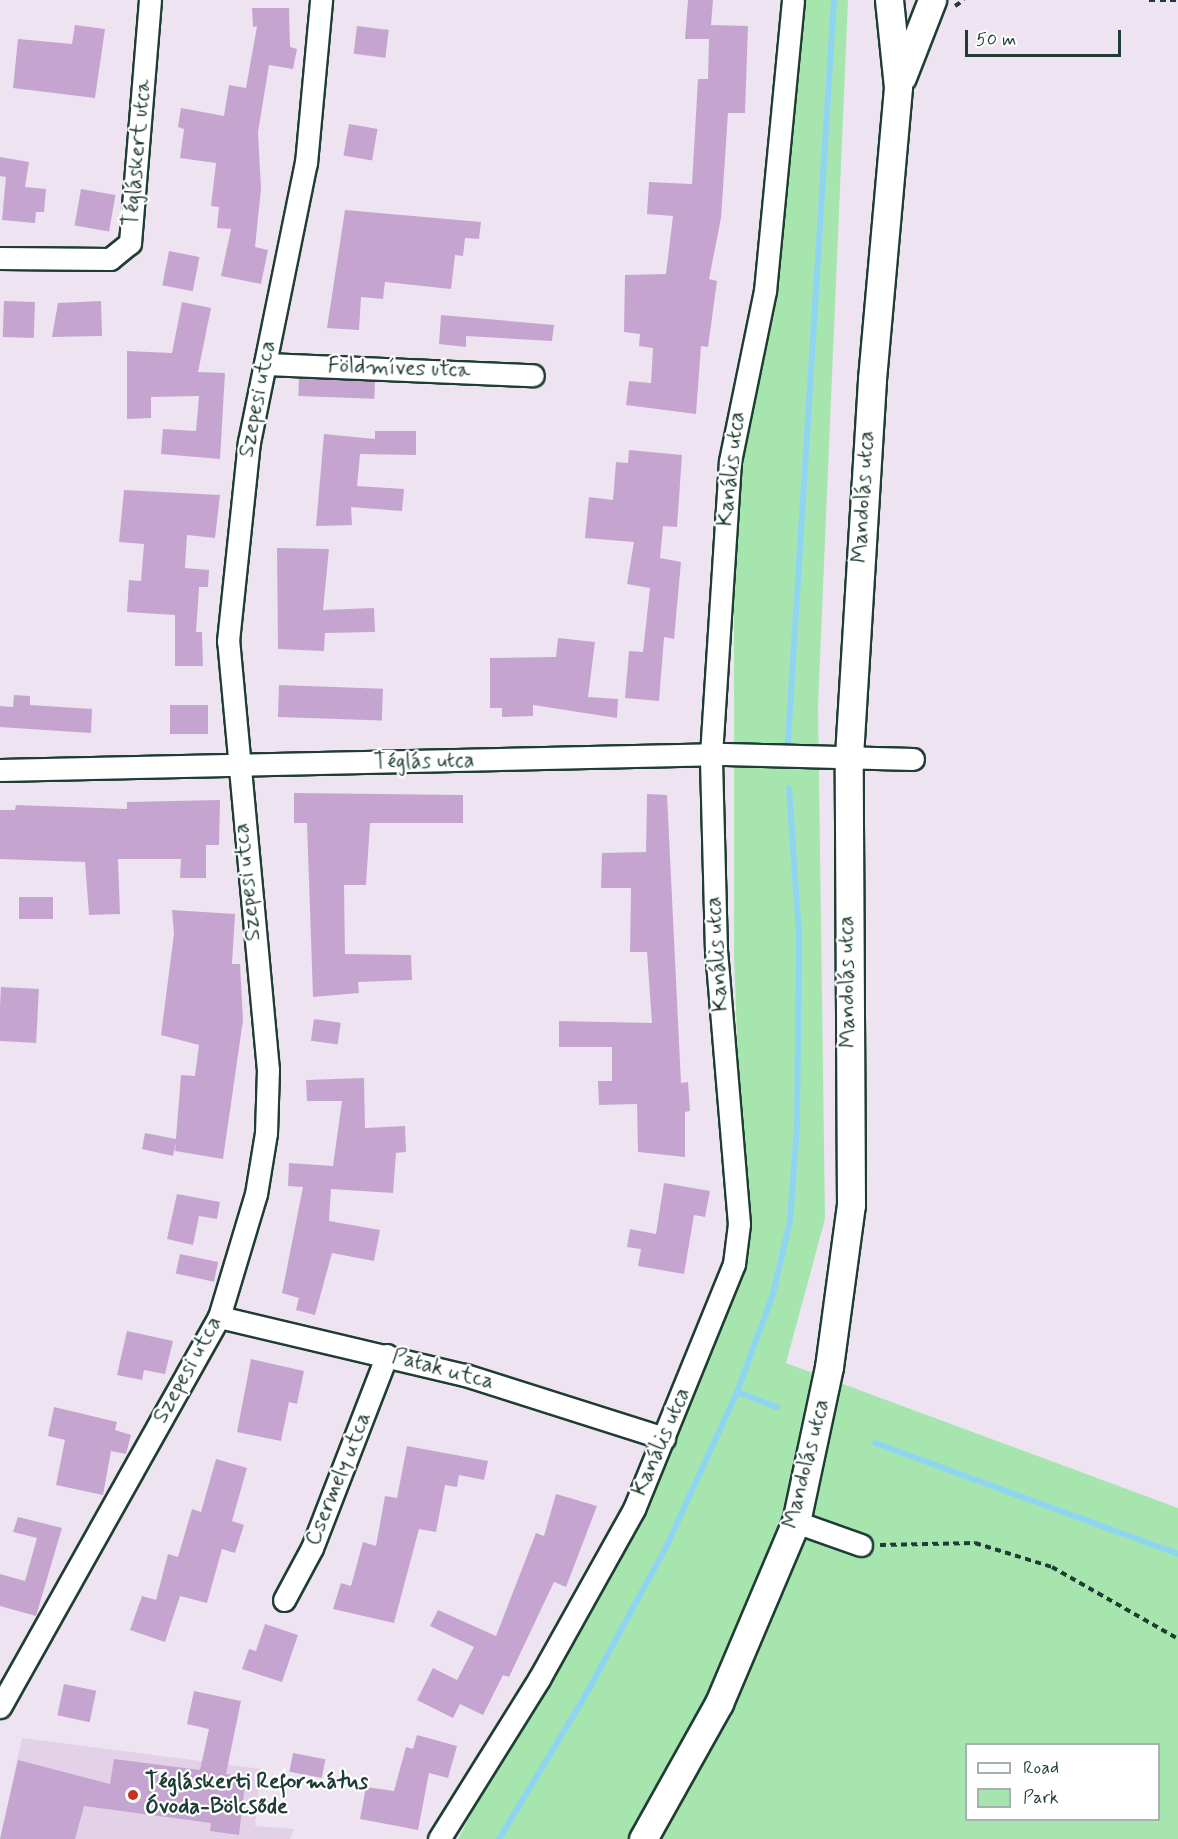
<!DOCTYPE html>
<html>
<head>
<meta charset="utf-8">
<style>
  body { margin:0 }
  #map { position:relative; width:1178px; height:1839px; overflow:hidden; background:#eee4f1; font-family:Mynerve,sans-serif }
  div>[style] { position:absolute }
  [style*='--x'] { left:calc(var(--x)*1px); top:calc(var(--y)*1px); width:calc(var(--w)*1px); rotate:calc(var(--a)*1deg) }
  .built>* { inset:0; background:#e2d1e7 }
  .green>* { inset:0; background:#a6e5ae }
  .stream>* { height:6px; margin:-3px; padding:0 3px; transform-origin:3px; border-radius:3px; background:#8fd5f1 }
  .building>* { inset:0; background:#c5a5d0; transform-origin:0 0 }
  .path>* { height:4px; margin-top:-2px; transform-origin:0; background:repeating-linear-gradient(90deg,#1f3d34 0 6px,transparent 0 10.5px) }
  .roads { filter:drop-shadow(2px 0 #1f3d34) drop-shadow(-2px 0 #1f3d34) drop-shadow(0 2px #1f3d34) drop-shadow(0 -2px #1f3d34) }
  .minor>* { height:21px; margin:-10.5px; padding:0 10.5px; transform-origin:10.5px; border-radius:10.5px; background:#fff }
  .tertiary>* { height:27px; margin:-13.5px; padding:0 13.5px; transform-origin:13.5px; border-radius:13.5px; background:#fff }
  .dots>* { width:16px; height:16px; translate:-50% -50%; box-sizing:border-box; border:3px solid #fff; border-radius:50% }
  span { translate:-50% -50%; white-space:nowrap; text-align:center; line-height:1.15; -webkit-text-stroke:4.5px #fff; paint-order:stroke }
  .street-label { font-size:22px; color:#1f3d34 }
  .poi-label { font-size:22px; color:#1f3d34; font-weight:700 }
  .left { translate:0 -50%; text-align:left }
  .legend { position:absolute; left:965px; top:1743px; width:195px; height:78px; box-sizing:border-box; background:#fff; border:2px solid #a5b1ae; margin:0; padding:8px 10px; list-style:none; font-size:18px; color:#1f3d34 }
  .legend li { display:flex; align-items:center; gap:12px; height:30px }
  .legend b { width:30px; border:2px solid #a5b1ae }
  .scale { position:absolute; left:965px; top:30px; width:156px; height:27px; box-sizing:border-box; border:3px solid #1f3d34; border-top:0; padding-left:8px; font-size:18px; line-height:21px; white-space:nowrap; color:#1f3d34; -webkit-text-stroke:4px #fff; paint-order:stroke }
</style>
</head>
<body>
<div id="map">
  <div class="built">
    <div style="clip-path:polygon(22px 1738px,261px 1769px,255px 1826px,294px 1829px,290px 1839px,0 1839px)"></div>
  </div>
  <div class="green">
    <div style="clip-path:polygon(evenodd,804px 0,848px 0,818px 705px,825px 1219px,786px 1363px,1178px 1508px,1178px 1839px,458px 1839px,707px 1365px,745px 1245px,734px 957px,734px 456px,765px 334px,804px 0,966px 1744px,1158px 1744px,1158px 1820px,966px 1820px,966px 1744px)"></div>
  </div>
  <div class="stream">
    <div style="--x:788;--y:741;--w:742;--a:-86.45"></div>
    <div style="--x:737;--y:1392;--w:104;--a:-69.8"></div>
    <div style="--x:773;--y:1294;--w:75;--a:-76.9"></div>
    <div style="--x:790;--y:1221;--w:96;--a:-85.8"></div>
    <div style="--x:797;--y:1125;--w:190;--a:-89.4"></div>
    <div style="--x:799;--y:935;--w:147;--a:-93.9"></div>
    <div style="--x:875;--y:1443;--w:323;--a:20.1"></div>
    <div style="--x:499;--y:1839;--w:165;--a:-58.9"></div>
    <div style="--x:584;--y:1698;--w:176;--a:-61.5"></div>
    <div style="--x:668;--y:1543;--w:166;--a:-65.4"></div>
    <div style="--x:737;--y:1392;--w:43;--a:20.6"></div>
  </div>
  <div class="building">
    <div style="clip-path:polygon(688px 0,713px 0,711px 25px,748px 26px,745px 113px,728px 113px,721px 218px,709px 279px,717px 281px,708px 347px,701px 346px,696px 414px,626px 405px,629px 381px,651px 383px,653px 348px,639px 346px,640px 334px,624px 332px,625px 275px,666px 274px,673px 216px,647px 214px,649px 182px,692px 184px,698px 79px,708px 79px,709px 39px,685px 39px)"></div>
    <div style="clip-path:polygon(252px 8px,289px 8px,290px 47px,297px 49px,293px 69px,269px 65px,258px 132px,261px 189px,255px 247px,268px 250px,261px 284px,221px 276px,231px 229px,217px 228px,219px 207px,211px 206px,216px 163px,180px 158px,184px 129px,178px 127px,181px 108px,224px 116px,229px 85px,246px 88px,257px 26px,253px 27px)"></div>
    <div style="clip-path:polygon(75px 25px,105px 29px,95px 98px,13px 88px,18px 39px,72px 44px)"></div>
    <div style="left:357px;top:26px;width:32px;height:28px;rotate:7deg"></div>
    <div style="left:349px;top:124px;width:29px;height:32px;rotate:10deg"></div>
    <div style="clip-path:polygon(0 157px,29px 162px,25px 187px,46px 189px,44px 212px,36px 212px,35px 223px,2px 220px,6px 177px,0 176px)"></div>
    <div style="left:81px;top:189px;width:35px;height:37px;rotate:10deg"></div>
    <div style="clip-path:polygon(345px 210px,481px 222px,479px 239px,465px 238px,463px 256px,455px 255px,451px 289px,385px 282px,383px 299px,361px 297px,359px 330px,327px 328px)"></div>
    <div style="left:169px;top:251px;width:31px;height:35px;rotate:11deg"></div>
    <div style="left:4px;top:301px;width:31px;height:36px;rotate:2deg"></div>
    <div style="clip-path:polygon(101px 301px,102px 336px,52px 337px,58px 303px)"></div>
    <div style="clip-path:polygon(182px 302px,211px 308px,198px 372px,225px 373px,220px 459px,161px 454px,163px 429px,196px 431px,199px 396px,151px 397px,151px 418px,127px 419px,127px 351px,172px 353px)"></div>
    <div style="clip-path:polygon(441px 315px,554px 325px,552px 341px,466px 336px,466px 347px,439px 344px)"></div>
    <div style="left:299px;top:378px;width:76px;height:18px;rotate:2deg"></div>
    <div style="clip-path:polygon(375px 431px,416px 431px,416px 455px,360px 454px,357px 486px,404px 489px,402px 511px,351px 507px,352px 525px,316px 526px,324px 434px,375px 439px)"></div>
    <div style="clip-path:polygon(629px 450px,682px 455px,677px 527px,663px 526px,660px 558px,681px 562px,674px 639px,664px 637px,659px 701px,625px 698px,629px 651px,643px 652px,650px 588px,627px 584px,634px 542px,585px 538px,589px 497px,613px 500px,616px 462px,628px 463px)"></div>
    <div style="clip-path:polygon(124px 490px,220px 495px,215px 538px,187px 535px,185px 568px,209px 570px,208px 587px,199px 587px,196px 632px,202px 632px,203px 666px,175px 666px,175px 615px,127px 612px,129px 580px,141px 581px,144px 544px,119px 542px)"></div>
    <div style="clip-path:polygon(277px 548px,329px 549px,323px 610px,374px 608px,375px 632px,325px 633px,324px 651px,278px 649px)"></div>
    <div style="clip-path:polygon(558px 638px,595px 642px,588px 697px,618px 699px,617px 718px,533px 705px,533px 716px,502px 717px,502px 708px,490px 708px,490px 658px,556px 657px)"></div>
    <div style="left:279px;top:685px;width:104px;height:32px;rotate:2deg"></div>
    <div style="clip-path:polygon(14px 695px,30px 696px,30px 705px,92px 709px,91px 733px,0 727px,0 706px,13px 707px)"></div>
    <div style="left:170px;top:705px;width:38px;height:29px"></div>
    <div style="clip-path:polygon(294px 793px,463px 795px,463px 823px,370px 823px,366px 885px,344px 885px,345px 954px,411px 955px,412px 980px,358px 982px,359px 993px,313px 997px,307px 823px,294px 823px)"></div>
    <div style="clip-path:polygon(647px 794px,667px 795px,681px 1083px,688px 1082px,690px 1111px,685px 1112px,685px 1157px,638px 1152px,637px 1104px,599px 1105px,598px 1081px,612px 1081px,612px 1047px,559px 1047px,559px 1021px,652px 1023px,647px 952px,630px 952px,631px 888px,601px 888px,602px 853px,646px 852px)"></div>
    <div style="clip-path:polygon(220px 800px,219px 845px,206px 845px,206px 878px,180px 878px,181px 859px,118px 859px,120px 914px,89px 915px,85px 862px,0 859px,0 810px,15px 810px,16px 805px,127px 809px,127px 802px)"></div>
    <div style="left:19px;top:897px;width:34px;height:22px"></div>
    <div style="clip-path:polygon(172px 910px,235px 914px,232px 964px,240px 964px,243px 1020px,223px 1159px,175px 1151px,176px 1143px,173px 1156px,142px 1149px,145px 1133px,176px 1139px,181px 1075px,195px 1076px,199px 1045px,161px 1035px,174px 934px)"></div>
    <div style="left:1px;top:987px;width:38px;height:54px;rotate:3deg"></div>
    <div style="left:314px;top:1019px;width:27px;height:22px;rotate:8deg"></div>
    <div style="clip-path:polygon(364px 1078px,365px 1128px,405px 1126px,406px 1152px,396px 1153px,393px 1193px,331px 1189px,329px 1221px,380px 1230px,374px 1261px,332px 1253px,315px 1315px,296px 1310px,299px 1298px,282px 1293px,303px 1187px,288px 1186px,289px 1163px,333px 1166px,342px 1101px,307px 1101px,306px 1080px)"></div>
    <div style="clip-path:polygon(664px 1183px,710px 1191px,705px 1217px,694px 1215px,684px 1274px,638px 1266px,641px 1249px,627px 1247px,630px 1229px,656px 1234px)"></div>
    <div style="clip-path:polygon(177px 1194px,220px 1202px,217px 1219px,199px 1216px,193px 1245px,167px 1239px)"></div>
    <div style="left:180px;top:1254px;width:39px;height:20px;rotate:12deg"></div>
    <div style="clip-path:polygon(127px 1331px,173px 1341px,165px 1374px,144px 1370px,142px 1380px,117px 1375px)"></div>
    <div style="clip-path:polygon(251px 1359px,304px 1371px,297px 1404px,289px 1402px,281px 1441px,237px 1432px)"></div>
    <div style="clip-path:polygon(54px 1407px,117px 1422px,115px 1430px,131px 1435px,126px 1454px,111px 1451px,103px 1495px,56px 1485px,65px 1440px,48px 1436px)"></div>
    <div style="clip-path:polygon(407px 1446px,488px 1461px,484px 1480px,459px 1475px,457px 1487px,445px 1485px,436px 1532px,419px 1529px,394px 1623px,333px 1609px,341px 1583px,351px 1586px,363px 1542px,376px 1546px,385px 1496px,397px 1498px)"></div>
    <div style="clip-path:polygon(216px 1459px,247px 1468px,232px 1521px,244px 1525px,235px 1553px,222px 1549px,207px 1603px,180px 1596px,165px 1642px,130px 1630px,142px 1596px,156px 1600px,168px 1554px,178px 1557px,192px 1509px,201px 1512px)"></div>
    <div style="clip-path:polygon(556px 1494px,597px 1506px,566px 1587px,554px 1582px,509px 1677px,503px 1675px,483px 1715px,460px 1704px,453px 1718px,417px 1700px,433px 1668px,457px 1680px,474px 1647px,430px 1626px,438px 1610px,496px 1636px,536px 1533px,544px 1536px)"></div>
    <div style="clip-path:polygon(18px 1517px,62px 1528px,36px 1616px,0 1606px,0 1574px,25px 1581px,37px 1538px,13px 1532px)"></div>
    <div style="clip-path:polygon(265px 1624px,298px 1635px,282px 1682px,242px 1669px,249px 1649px,256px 1651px)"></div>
    <div style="left:64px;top:1684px;width:33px;height:32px;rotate:12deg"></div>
    <div style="clip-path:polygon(194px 1691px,241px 1701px,226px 1774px,246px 1776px,239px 1835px,210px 1831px,211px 1823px,84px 1806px,75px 1839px,0 1839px,18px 1760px,110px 1784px,114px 1759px,200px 1770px,209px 1729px,187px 1724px)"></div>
    <div style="clip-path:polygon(417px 1735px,457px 1746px,448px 1778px,429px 1773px,418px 1830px,360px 1819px,366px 1787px,394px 1791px,406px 1747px,413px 1749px)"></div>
    <div style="left:293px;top:1753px;width:33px;height:19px;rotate:11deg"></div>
  </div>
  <div class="path">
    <div style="--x:1149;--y:0;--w:29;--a:0"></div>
    <div style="--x:955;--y:6;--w:11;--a:-34"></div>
    <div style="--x:880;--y:1545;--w:95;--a:-1.2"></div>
    <div style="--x:975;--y:1543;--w:81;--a:17.3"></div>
    <div style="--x:1052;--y:1567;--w:145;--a:29.7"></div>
  </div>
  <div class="roads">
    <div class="minor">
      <div style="--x:0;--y:258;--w:110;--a:0.5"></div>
      <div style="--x:110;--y:259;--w:26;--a:-39"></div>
      <div style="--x:130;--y:243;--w:244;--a:-85.3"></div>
      <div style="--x:265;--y:364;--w:268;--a:2.4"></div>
      <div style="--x:0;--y:770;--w:725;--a:-1.26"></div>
      <div style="--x:725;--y:754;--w:188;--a:1.5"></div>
      <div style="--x:219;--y:1317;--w:253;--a:13.3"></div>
      <div style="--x:465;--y:1375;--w:209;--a:17.6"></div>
      <div style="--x:796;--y:1522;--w:69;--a:19.5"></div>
      <div style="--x:284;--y:1600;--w:59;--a:-61.7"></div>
      <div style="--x:312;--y:1548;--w:207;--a:-68.8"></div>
      <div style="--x:0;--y:1707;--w:447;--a:-60.7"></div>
      <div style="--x:219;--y:1317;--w:128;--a:-73.3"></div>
      <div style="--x:256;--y:1194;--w:62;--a:-80.7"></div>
      <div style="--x:266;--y:1133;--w:63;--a:-88.2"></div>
      <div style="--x:268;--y:1070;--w:431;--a:-95.3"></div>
      <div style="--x:228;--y:641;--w:200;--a:-84"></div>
      <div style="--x:249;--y:442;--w:285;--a:-78.5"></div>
      <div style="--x:306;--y:163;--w:164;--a:-84.7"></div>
      <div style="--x:439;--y:1839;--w:189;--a:-58"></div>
      <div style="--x:539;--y:1679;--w:195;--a:-60.8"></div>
      <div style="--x:634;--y:1509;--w:265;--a:-67.8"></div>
      <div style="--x:734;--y:1264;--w:40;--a:-82.9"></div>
      <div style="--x:739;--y:1224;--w:274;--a:-94.8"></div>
      <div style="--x:716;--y:951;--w:196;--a:-91.5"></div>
      <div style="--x:711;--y:755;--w:295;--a:-86.3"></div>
      <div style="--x:730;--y:461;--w:174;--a:-78.4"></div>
      <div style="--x:765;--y:291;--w:292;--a:-84.5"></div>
    </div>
    <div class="tertiary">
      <div style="--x:902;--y:77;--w:83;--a:-68.7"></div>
      <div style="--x:643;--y:1839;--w:156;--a:-60.8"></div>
      <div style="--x:719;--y:1703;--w:197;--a:-67"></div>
      <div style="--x:796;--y:1522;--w:158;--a:-78"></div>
      <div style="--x:829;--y:1367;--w:163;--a:-82.3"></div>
      <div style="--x:851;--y:1205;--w:449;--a:-90.3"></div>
      <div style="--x:849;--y:756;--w:378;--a:-86.5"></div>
      <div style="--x:872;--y:379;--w:293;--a:-84.9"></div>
      <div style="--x:898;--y:87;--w:87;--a:-95.9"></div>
    </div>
  </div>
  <div class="dots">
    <div style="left:133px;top:1795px;background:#c8321e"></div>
  </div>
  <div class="street-label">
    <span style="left:138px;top:153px;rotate:-85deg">Tégláskert utca</span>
    <span style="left:399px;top:369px;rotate:2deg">Földmíves utca</span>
    <span style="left:258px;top:399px;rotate:-79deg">Szepesi utca</span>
    <span style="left:732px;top:469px;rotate:-84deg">Kanális utca</span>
    <span style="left:864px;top:497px;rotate:-87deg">Mandolás utca</span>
    <span style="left:424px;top:762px;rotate:-1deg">Téglás utca</span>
    <span style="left:248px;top:882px;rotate:-96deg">Szepesi utca</span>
    <span style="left:718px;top:954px;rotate:-94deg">Kanális utca</span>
    <span style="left:848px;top:982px;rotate:-91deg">Mandolás utca</span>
    <span style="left:188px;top:1370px;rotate:-61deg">Szepesi utca</span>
    <span style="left:443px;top:1370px;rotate:15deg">Patak utca</span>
    <span style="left:662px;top:1442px;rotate:-67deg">Kanális utca</span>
    <span style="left:807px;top:1464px;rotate:-76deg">Mandolás utca</span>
    <span style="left:339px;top:1479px;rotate:-68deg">Csermely utca</span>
  </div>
  <div class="poi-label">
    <span class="left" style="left:145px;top:1795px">Tégláskerti Református<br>Óvoda-Bölcsőde</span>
  </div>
  <ul class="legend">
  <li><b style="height:8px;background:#fff"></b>Road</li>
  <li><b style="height:16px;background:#a6e5ae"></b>Park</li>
  </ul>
  <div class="scale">50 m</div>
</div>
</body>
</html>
